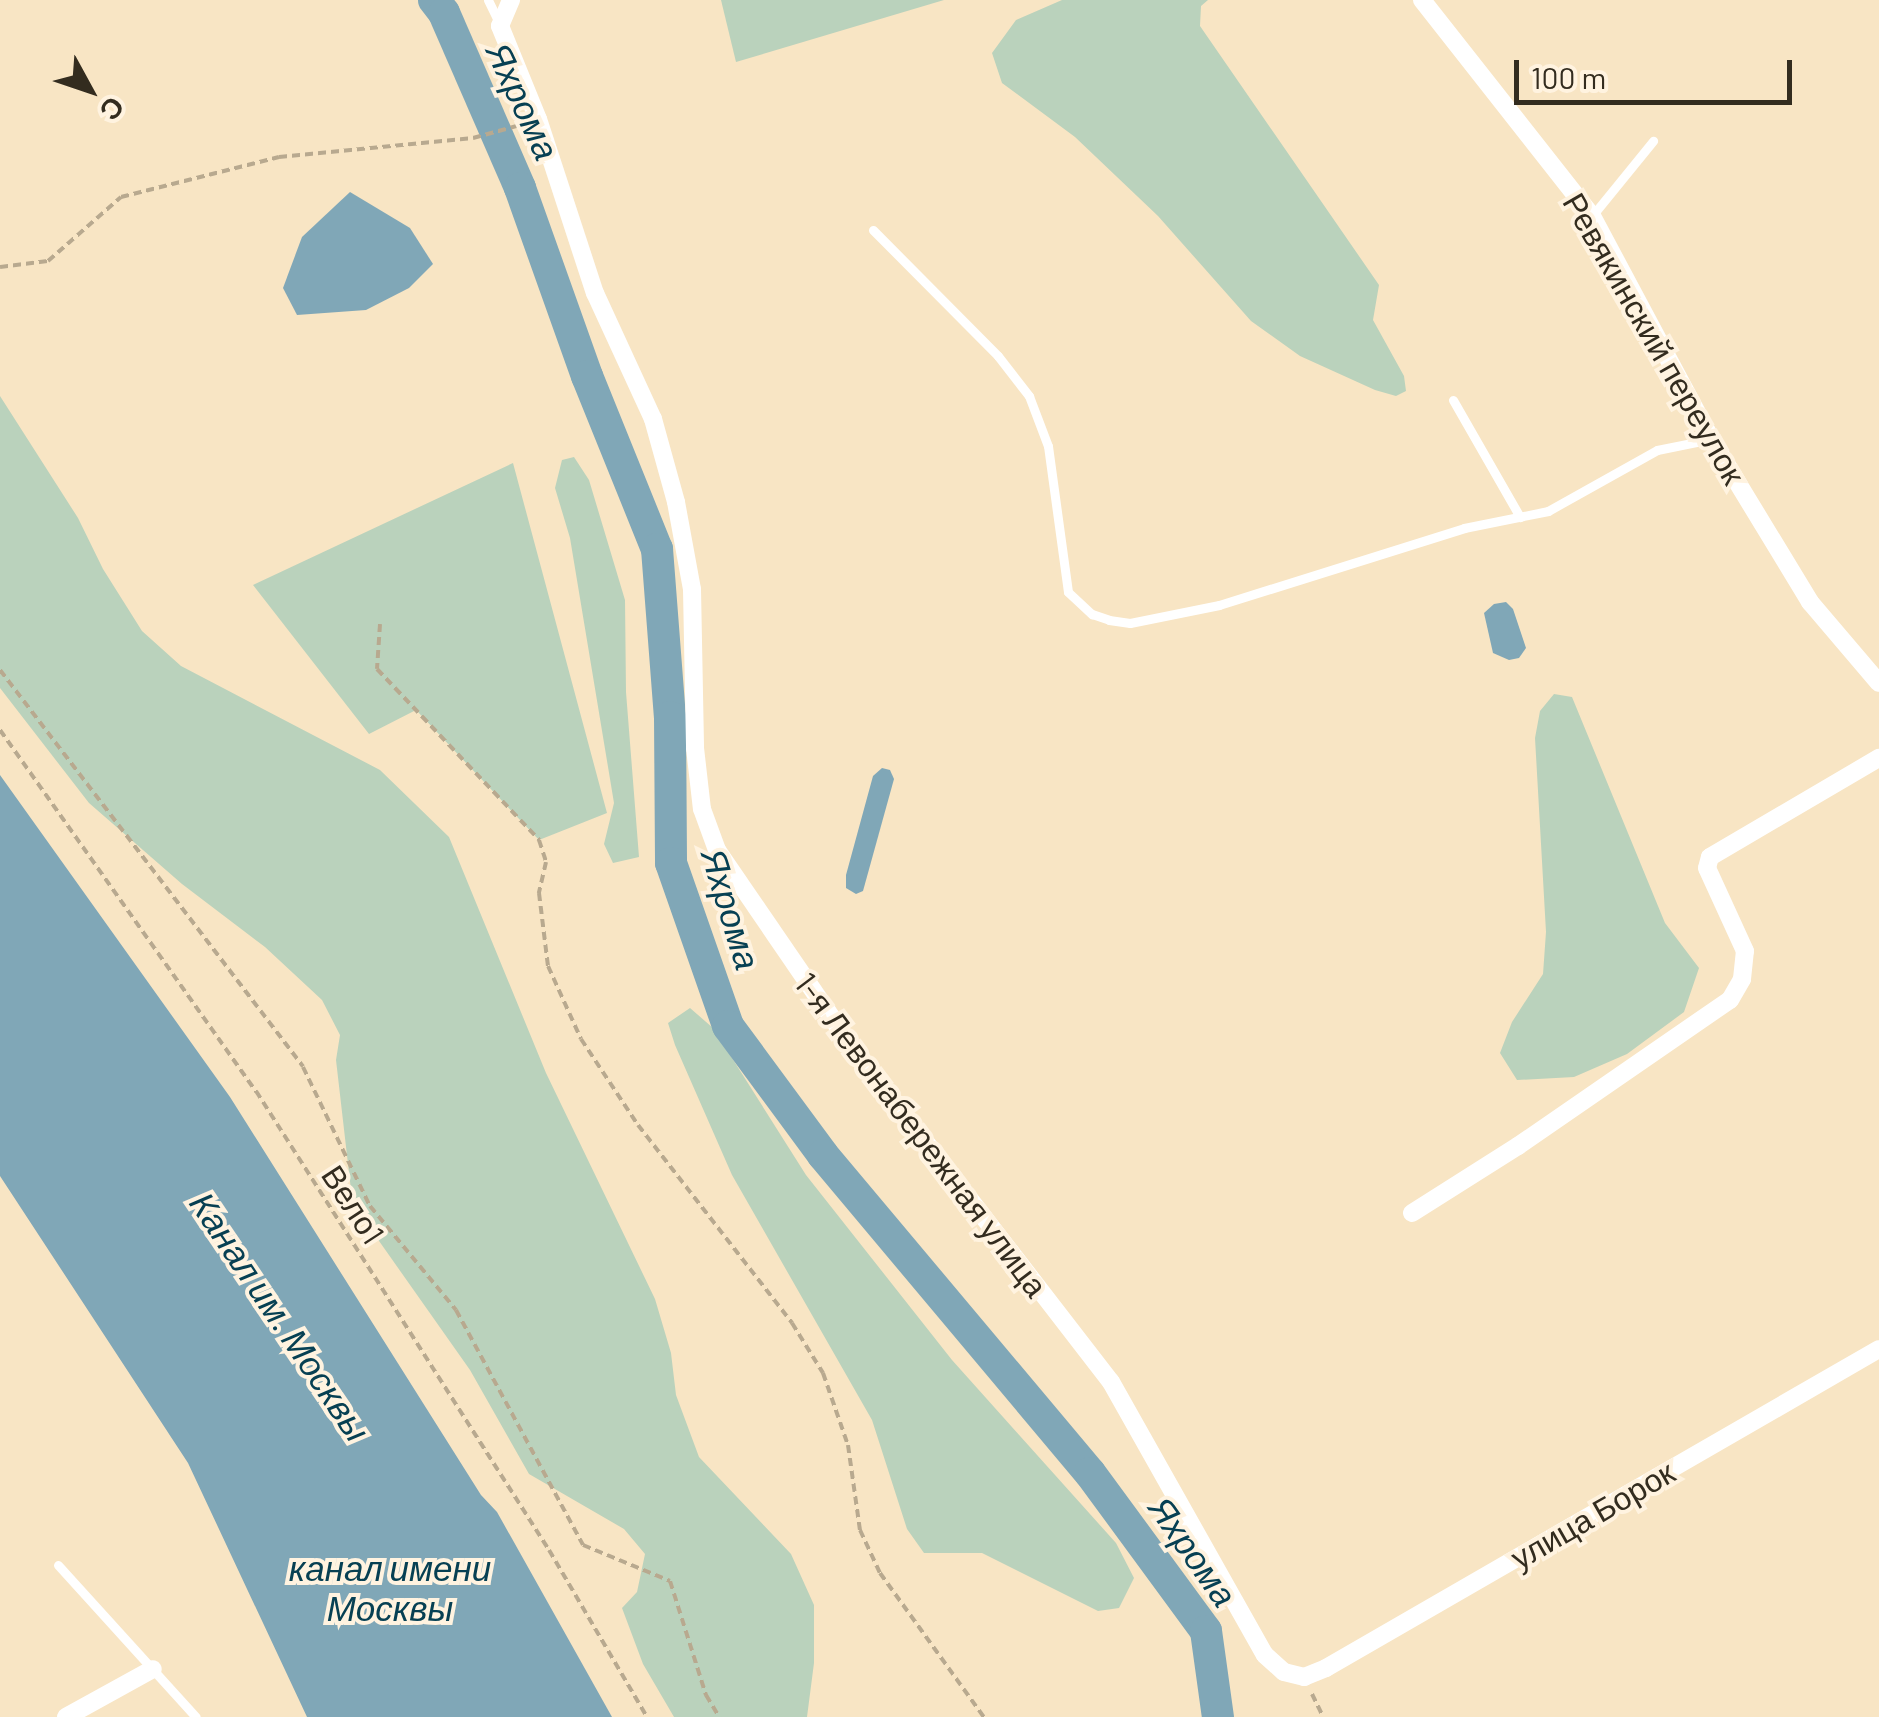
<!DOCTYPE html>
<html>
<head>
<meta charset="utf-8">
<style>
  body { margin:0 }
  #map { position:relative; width:1879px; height:1717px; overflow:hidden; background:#f8e5c4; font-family:Barlow,sans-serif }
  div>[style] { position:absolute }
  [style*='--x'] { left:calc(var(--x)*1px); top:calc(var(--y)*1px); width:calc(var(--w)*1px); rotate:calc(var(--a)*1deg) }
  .green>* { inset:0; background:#bad2bc }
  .water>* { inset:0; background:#80a7b7 }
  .river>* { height:32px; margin:-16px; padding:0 16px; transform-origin:16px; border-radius:16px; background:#80a7b7 }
  .path>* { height:4px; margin-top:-2px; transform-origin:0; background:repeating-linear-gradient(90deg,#b8a98f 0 8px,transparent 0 13px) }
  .lane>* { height:9px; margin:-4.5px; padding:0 4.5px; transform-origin:4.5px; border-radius:4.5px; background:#fff }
  .street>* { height:18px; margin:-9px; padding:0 9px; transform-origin:9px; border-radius:9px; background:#fff }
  span { translate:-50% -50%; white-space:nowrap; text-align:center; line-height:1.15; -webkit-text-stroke:8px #fff3e0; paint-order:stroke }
  .street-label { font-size:32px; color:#332c1f }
  .water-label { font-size:35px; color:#074053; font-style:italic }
  .north { position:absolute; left:40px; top:40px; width:100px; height:100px; -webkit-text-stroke:8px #fff3e0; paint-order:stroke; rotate:130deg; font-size:28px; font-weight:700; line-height:40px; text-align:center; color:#332c1f }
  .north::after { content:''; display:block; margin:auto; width:35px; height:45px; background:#332c1f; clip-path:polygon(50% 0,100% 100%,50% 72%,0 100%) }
  .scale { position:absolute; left:1514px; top:60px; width:278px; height:45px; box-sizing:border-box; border:5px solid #332c1f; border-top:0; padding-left:12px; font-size:30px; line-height:35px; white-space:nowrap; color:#332c1f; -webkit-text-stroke:8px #fff3e0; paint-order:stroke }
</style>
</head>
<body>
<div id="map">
  <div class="green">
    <div style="clip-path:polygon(721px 0,944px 0,736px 62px)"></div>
    <div style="clip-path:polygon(1062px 0,1208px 0,1201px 6px,1200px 26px,1379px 285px,1373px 320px,1404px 376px,1406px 391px,1396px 396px,1375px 390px,1300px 356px,1251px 321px,1158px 216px,1075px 137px,1002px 83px,992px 53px,1016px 20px)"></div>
    <div style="clip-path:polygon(0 396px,78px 518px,103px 569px,142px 631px,181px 666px,380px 770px,449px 837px,546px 1073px,655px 1299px,671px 1353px,676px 1395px,699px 1457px,791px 1554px,814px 1605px,814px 1663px,807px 1717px,674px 1717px,643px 1664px,622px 1608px,637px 1592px,645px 1554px,624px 1529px,529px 1474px,470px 1370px,372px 1231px,351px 1190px,336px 1060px,340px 1035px,322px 1000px,265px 947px,182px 884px,89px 803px,0 688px)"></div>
    <div style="clip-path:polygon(574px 457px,589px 480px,625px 600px,626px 692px,639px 857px,613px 863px,604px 844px,614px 803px,570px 538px,555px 488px,562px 460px)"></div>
    <div style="clip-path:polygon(513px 463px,607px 813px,539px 840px,416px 710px,369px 734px,253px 585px)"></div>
    <div style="clip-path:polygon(1554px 694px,1572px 697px,1665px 923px,1699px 968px,1684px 1012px,1627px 1054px,1574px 1077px,1517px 1080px,1500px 1053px,1512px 1022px,1543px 974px,1546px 932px,1535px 738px,1540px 711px)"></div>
    <div style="clip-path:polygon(690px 1008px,713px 1028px,806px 1175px,952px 1360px,1116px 1543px,1134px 1578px,1119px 1608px,1098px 1611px,982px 1553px,924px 1553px,907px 1529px,872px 1420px,732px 1175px,675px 1045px,668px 1023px)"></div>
  </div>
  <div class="water">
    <div style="clip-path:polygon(350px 192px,410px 228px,433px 264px,409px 288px,366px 310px,297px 315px,283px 288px,302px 237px)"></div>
    <div style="clip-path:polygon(1506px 602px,1513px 609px,1526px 648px,1519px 658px,1509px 660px,1493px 653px,1484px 613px,1494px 604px)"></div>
    <div style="clip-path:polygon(882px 768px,890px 770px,894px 779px,863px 891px,856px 894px,846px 888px,846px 875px,873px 776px)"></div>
    <div style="clip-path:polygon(0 775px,230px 1097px,481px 1495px,497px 1512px,612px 1717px,307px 1717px,188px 1463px,0 1176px)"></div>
  </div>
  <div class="river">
    <div style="--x:434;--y:0;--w:16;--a:52"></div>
    <div style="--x:444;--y:13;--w:191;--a:66.5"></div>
    <div style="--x:520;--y:188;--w:200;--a:70.4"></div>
    <div style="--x:587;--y:376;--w:187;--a:68"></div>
    <div style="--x:657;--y:549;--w:169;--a:85.6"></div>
    <div style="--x:670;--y:717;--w:146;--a:89.6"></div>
    <div style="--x:671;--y:863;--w:173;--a:70.7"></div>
    <div style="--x:728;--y:1026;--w:160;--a:53.6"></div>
    <div style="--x:823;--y:1155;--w:415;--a:50"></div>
    <div style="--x:1090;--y:1473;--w:196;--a:53.7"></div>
    <div style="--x:1206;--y:1631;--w:87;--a:82.1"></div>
  </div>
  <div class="path">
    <div style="--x:0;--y:267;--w:48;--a:-7.1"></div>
    <div style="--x:48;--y:261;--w:97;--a:-41.2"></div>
    <div style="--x:121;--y:197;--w:163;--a:-14.2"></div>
    <div style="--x:279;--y:157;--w:195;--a:-5.6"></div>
    <div style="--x:473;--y:138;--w:53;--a:-15.4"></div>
    <div style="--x:380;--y:624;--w:45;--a:93.8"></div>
    <div style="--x:377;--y:669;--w:236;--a:46.5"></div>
    <div style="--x:539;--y:840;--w:23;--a:72"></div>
    <div style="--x:546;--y:862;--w:32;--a:103"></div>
    <div style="--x:539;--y:893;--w:74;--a:83"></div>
    <div style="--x:548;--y:966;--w:80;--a:65.7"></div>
    <div style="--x:581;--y:1039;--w:103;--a:56.5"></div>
    <div style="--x:638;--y:1125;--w:251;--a:52.1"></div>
    <div style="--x:792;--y:1323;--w:59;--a:58.2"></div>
    <div style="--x:823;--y:1373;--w:76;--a:70.9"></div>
    <div style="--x:848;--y:1445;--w:86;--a:82"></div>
    <div style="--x:860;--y:1530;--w:47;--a:65.1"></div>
    <div style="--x:880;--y:1573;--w:178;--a:54.2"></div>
    <div style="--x:0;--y:670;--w:499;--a:52.6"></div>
    <div style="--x:303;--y:1067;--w:154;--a:64.3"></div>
    <div style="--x:370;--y:1206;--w:135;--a:50.4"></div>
    <div style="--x:456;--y:1310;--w:267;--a:61.6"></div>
    <div style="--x:583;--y:1545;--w:94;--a:22.5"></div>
    <div style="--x:670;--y:1581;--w:120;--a:72.5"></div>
    <div style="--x:706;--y:1695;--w:26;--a:59"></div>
    <div style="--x:0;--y:730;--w:443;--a:54.7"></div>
    <div style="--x:256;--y:1091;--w:545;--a:57.45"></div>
    <div style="--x:549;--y:1550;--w:194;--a:59.6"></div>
    <div style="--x:1312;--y:1694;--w:25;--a:64"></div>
  </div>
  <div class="lane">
    <div style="--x:488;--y:0;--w:25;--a:64"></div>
    <div style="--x:1592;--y:216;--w:97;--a:-50.9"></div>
    <div style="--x:873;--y:230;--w:177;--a:45.2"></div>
    <div style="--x:998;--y:356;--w:51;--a:52.2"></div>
    <div style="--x:1029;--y:396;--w:53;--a:69.2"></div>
    <div style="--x:1048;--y:446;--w:147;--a:82.2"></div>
    <div style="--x:1068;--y:592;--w:33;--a:43"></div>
    <div style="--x:1092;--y:614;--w:18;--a:19"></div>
    <div style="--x:1109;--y:620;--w:21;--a:8"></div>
    <div style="--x:1130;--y:623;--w:91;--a:-11.4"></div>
    <div style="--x:1219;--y:605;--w:257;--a:-17.4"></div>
    <div style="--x:1464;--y:528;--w:86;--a:-11.4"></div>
    <div style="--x:1548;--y:511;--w:125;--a:-29.2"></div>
    <div style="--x:1657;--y:450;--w:55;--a:-11.5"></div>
    <div style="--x:1453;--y:400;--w:135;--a:60.2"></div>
    <div style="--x:58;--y:1565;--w:205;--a:47.8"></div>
  </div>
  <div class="street">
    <div style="--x:511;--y:0;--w:28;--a:113"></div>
    <div style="--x:500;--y:26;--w:100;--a:67.8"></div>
    <div style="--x:538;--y:119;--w:183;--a:71.9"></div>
    <div style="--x:595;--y:293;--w:139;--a:65.3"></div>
    <div style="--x:653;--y:419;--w:86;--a:74.5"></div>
    <div style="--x:676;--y:502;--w:88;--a:79.6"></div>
    <div style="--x:692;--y:589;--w:159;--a:88.9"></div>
    <div style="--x:695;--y:748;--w:61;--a:83.5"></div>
    <div style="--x:702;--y:809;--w:44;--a:69.9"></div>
    <div style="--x:717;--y:850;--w:234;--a:55.6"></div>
    <div style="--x:849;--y:1043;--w:428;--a:52.3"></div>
    <div style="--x:1111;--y:1382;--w:313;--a:60.6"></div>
    <div style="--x:1265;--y:1655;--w:25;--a:42"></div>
    <div style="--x:1284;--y:1672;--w:21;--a:14"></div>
    <div style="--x:1304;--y:1677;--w:24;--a:-22"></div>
    <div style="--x:1326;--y:1668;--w:638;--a:-29.98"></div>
    <div style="--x:1422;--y:0;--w:275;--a:51.8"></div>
    <div style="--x:1592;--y:216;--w:253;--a:61.9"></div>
    <div style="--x:1711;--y:439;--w:191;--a:58.7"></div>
    <div style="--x:1810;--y:602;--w:106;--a:49.6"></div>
    <div style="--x:1412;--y:1213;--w:125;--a:-32.3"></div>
    <div style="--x:1518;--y:1146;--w:257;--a:-34.6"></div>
    <div style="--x:1730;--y:1000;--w:24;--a:-60"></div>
    <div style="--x:1742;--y:979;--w:28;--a:-84"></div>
    <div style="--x:1745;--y:951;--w:91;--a:-114.6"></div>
    <div style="--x:1707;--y:868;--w:11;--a:-75"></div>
    <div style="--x:1710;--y:857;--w:196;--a:-30.4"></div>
    <div style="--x:66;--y:1717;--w:99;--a:-28.9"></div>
  </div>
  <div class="street-label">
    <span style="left:1655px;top:338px;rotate:60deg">Ревякинский переулок</span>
    <span style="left:922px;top:1134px;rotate:53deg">1-я Левонабережная улица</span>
    <span style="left:354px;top:1204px;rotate:57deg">Вело1</span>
    <span style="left:1592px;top:1514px;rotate:-30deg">улица Борок</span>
  </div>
  <div class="water-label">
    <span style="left:524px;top:101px;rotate:65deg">Яхрома</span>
    <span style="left:732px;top:909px;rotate:73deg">Яхрома</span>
    <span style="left:281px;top:1316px;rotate:56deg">Канал им. Москвы</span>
    <span style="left:1194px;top:1551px;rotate:55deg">Яхрома</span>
    <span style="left:390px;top:1587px">канал имени<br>Москвы</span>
  </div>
  <div class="north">С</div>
  <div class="scale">100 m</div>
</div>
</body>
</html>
